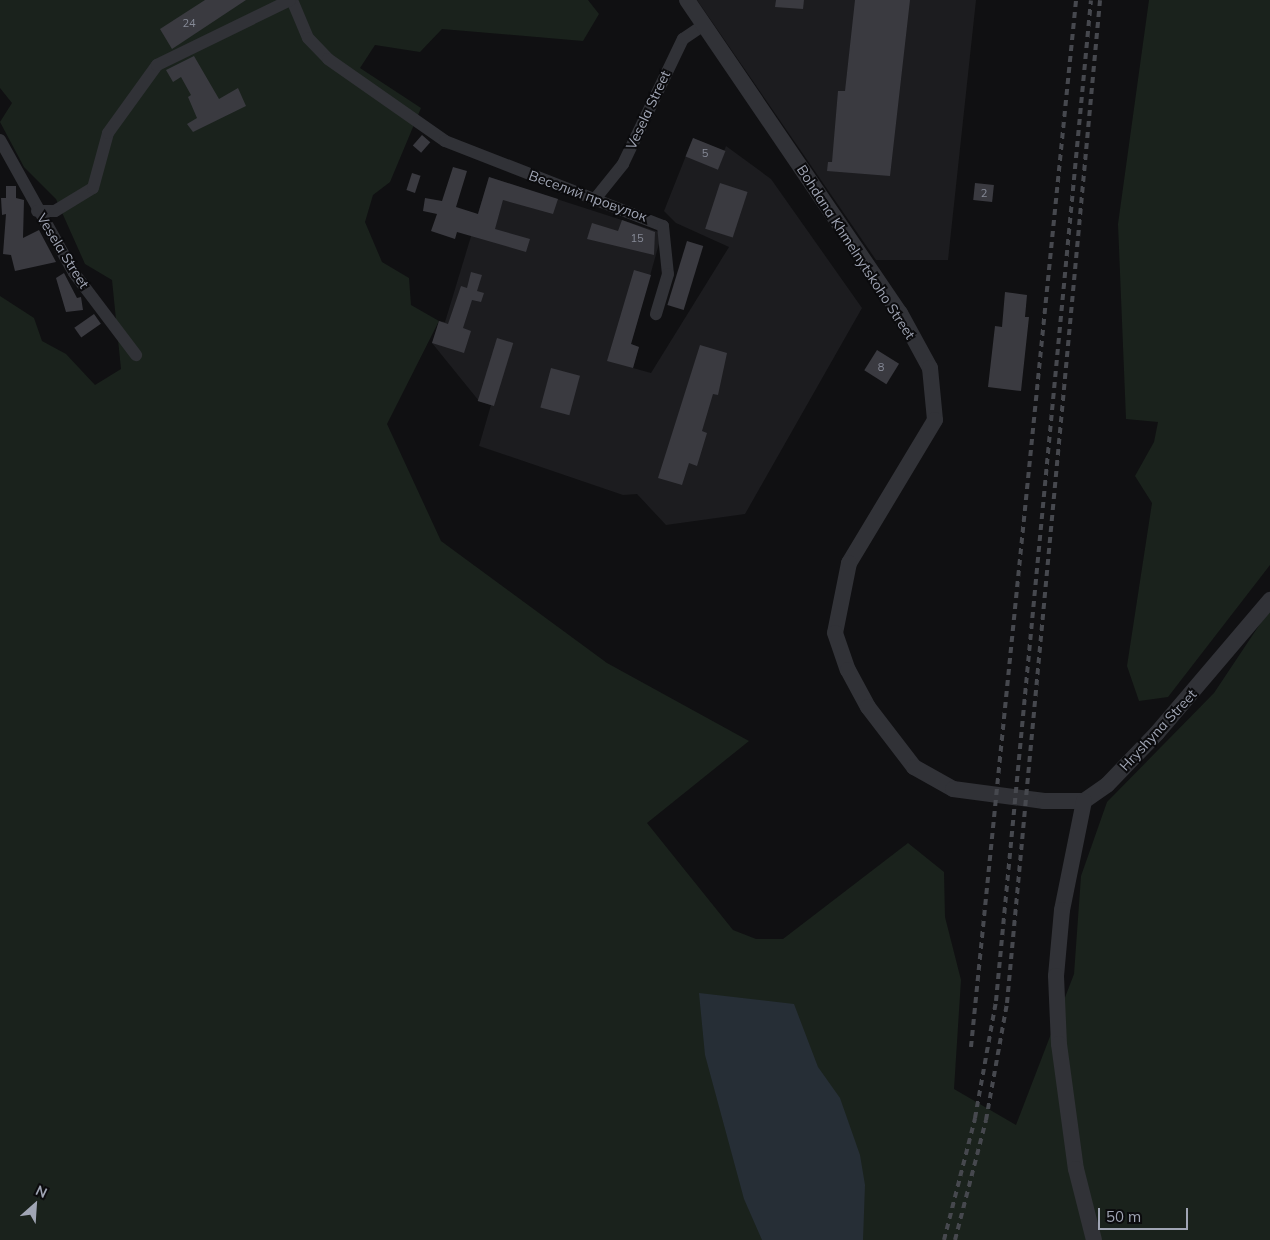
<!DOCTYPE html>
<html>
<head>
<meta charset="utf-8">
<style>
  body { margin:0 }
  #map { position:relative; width:1270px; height:1240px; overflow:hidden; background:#101012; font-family:Mulish,sans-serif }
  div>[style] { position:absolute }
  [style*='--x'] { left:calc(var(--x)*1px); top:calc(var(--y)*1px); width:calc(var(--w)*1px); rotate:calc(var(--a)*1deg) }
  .built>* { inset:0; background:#1c1c1f }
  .green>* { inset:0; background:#1a221c }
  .water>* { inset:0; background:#262e36 }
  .building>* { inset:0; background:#3a3a40; transform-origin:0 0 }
  .minor>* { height:12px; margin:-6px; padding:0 6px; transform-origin:6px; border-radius:6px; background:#313237 }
  .tertiary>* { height:16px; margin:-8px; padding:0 8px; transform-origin:8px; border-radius:8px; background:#313237 }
  .rail>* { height:4px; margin-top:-2px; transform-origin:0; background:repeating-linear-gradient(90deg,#46484e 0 6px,transparent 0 11px) }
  span { translate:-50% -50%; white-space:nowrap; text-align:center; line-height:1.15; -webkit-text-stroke:4px #0b0b0d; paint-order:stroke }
  .number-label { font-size:11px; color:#868a97 }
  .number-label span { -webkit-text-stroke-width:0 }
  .street-label { font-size:14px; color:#a0a5b4 }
  .north { position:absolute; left:10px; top:1180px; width:50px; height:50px; -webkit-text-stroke:4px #0b0b0d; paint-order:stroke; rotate:26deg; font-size:14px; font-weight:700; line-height:20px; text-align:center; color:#a0a5b4 }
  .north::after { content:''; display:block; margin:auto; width:18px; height:22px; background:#a0a5b4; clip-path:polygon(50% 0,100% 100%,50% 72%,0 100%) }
  .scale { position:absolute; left:1098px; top:1208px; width:90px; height:22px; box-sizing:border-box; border:2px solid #a0a5b4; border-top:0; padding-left:6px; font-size:15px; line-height:18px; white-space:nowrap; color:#a0a5b4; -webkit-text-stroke:4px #0b0b0d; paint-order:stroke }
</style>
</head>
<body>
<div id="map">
  <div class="built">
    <div style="clip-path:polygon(697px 0,976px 0,948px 260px,876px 260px)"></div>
    <div style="clip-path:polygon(693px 138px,724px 151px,726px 146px,771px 179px,862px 308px,745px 514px,666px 525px,637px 494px,623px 495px,479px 446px,491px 405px,479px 401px,432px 343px,439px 321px,445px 322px,489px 177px,662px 233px,631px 344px,639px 347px,633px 368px,651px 373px,729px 247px,676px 223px,664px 211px)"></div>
  </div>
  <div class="green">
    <div style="clip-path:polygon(0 0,588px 0,599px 14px,583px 41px,442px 29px,420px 52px,375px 45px,360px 68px,421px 108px,390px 182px,373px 195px,365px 222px,382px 262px,409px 278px,411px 305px,439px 321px,387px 424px,441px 541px,607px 663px,749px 741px,647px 823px,733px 930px,756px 939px,783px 939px,908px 843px,944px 872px,945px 917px,961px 980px,954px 1089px,1016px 1125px,1074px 974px,1081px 876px,1107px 802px,1214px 693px,1270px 609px,1270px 1240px,0 1240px,0 296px,34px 318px,42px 341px,66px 354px,95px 385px,121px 369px,112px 280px,85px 264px,56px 199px,24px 167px,0 122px,12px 103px,0 88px)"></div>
    <div style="clip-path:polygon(1149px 0,1270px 0,1270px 565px,1168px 697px,1139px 701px,1127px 666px,1152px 503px,1135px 476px,1154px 442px,1158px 422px,1126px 419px,1118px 224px)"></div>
  </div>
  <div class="water">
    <div style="clip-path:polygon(699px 993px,794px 1004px,818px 1067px,840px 1098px,860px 1155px,865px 1185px,863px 1240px,762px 1240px,744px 1199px,705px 1055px)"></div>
  </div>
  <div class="building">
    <div style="clip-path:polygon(205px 0,246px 0,172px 49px,160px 29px)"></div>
    <div style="clip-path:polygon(776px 0,804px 0,803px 9px,775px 7px)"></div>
    <div style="clip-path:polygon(855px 0,910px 0,890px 176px,827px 171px,828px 162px,832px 162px,838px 91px,845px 91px)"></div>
    <div style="clip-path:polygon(194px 56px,219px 99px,238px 88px,246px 106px,193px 132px,187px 124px,197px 118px,188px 97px,191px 95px,181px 77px,173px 82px,166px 70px)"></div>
    <div style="left:422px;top:135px;width:11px;height:14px;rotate:41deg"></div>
    <div style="left:693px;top:138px;width:35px;height:20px;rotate:22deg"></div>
    <div style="clip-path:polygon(453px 167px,467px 171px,456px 207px,478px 214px,489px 177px,558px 199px,553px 214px,503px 200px,495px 229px,530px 239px,526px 252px,457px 232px,455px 239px,431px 231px,437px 214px,423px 211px,425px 198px,442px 201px)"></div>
    <div style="left:412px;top:173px;width:9px;height:18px;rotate:18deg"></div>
    <div style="left:720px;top:183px;width:29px;height:48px;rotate:18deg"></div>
    <div style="left:975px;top:183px;width:19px;height:17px;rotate:6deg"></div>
    <div style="clip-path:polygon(6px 186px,16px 186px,16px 198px,24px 200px,23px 238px,39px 230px,56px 262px,15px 271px,11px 255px,3px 254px,6px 214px,2px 215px,1px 198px,6px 198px)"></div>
    <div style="clip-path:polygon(622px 220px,655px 232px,654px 255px,587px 239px,592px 223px,618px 231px)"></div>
    <div style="left:687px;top:241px;width:17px;height:67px;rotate:17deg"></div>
    <div style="clip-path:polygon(634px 270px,651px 275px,631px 344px,639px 347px,633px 368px,607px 361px)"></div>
    <div style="clip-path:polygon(471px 272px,482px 275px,477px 291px,484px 293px,481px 302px,472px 300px,463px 328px,471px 331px,464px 353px,432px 343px,439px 321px,448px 324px,461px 286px,467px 288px)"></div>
    <div style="clip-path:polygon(64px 273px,77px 298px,81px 297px,83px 310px,66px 312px,56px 278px)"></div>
    <div style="clip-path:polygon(1005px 292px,1027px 295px,1025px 317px,1029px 317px,1021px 391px,988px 387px,995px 326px,1002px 327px)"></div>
    <div style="left:94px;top:314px;width:12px;height:24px;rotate:55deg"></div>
    <div style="left:497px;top:338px;width:17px;height:66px;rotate:17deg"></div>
    <div style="clip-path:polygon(700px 345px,727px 353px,718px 395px,713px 394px,702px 431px,707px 433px,697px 466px,689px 463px,682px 485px,658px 478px)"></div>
    <div style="left:877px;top:350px;width:26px;height:24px;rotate:32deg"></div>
    <div style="left:551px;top:368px;width:30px;height:41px;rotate:15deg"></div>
  </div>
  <div class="minor">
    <div style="--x:292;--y:0;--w:41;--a:67.2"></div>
    <div style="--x:308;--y:38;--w:29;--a:46"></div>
    <div style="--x:328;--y:59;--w:143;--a:35"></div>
    <div style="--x:445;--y:141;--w:234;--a:21.3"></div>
    <div style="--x:663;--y:226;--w:48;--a:84.1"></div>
    <div style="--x:668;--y:274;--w:42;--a:106.7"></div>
    <div style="--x:0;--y:140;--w:152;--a:60.9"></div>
    <div style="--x:74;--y:273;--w:103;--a:52.9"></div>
    <div style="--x:595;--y:199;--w:45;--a:-51.3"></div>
    <div style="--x:623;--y:164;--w:139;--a:-64.4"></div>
    <div style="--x:683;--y:39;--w:25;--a:-34"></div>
    <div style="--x:37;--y:211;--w:18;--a:0"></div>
    <div style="--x:55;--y:211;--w:44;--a:-31.2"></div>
    <div style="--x:93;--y:188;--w:57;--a:-74.7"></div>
    <div style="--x:108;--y:133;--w:84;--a:-54.2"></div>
    <div style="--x:157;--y:65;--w:148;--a:-26"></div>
  </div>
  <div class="tertiary">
    <div style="--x:687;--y:0;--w:379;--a:55.8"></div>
    <div style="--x:900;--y:313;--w:63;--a:61.4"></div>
    <div style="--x:930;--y:368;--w:52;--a:84.5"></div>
    <div style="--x:935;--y:420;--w:167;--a:121"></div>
    <div style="--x:849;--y:563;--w:71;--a:101.3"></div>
    <div style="--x:835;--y:633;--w:39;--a:71"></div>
    <div style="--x:848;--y:670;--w:42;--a:61.6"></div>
    <div style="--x:868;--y:707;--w:76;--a:52.5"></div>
    <div style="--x:914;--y:767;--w:45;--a:29.4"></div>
    <div style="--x:953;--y:789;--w:92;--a:7.5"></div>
    <div style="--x:1044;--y:801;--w:40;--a:0"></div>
    <div style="--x:1084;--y:801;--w:28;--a:-35"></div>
    <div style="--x:1107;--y:785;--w:72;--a:-46.1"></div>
    <div style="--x:1157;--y:733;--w:175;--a:-49.6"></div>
    <div style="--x:1084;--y:801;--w:111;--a:101.4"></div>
    <div style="--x:1062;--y:910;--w:66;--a:95.2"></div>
    <div style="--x:1056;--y:976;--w:68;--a:87.5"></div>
    <div style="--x:1059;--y:1044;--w:126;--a:82.3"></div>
    <div style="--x:1076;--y:1169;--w:73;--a:75.8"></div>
  </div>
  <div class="rail">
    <div style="--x:971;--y:1047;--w:1052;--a:-84.27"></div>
    <div style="--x:944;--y:1240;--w:126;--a:-75.7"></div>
    <div style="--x:975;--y:1118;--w:119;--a:-79.8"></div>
    <div style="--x:996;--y:1001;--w:1005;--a:-84.58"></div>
    <div style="--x:955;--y:1240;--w:124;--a:-75.5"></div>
    <div style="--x:986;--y:1120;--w:119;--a:-79.8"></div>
    <div style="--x:1007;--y:1003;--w:1007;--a:-84.7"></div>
  </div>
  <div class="number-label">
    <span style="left:189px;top:23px">24</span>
    <span style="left:705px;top:153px">5</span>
    <span style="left:984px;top:193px">2</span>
    <span style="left:637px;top:238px">15</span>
    <span style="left:881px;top:367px">8</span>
  </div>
  <div class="street-label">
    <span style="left:648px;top:110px;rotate:-65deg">Vesela Street</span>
    <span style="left:588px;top:196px;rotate:20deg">Веселий провулок</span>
    <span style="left:63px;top:251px;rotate:58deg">Vesela Street</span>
    <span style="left:856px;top:252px;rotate:57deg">Bohdana Khmelnytskoho Street</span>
    <span style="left:1158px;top:730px;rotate:-47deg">Hryshyna Street</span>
  </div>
  <div class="north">N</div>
  <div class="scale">50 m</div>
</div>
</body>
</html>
